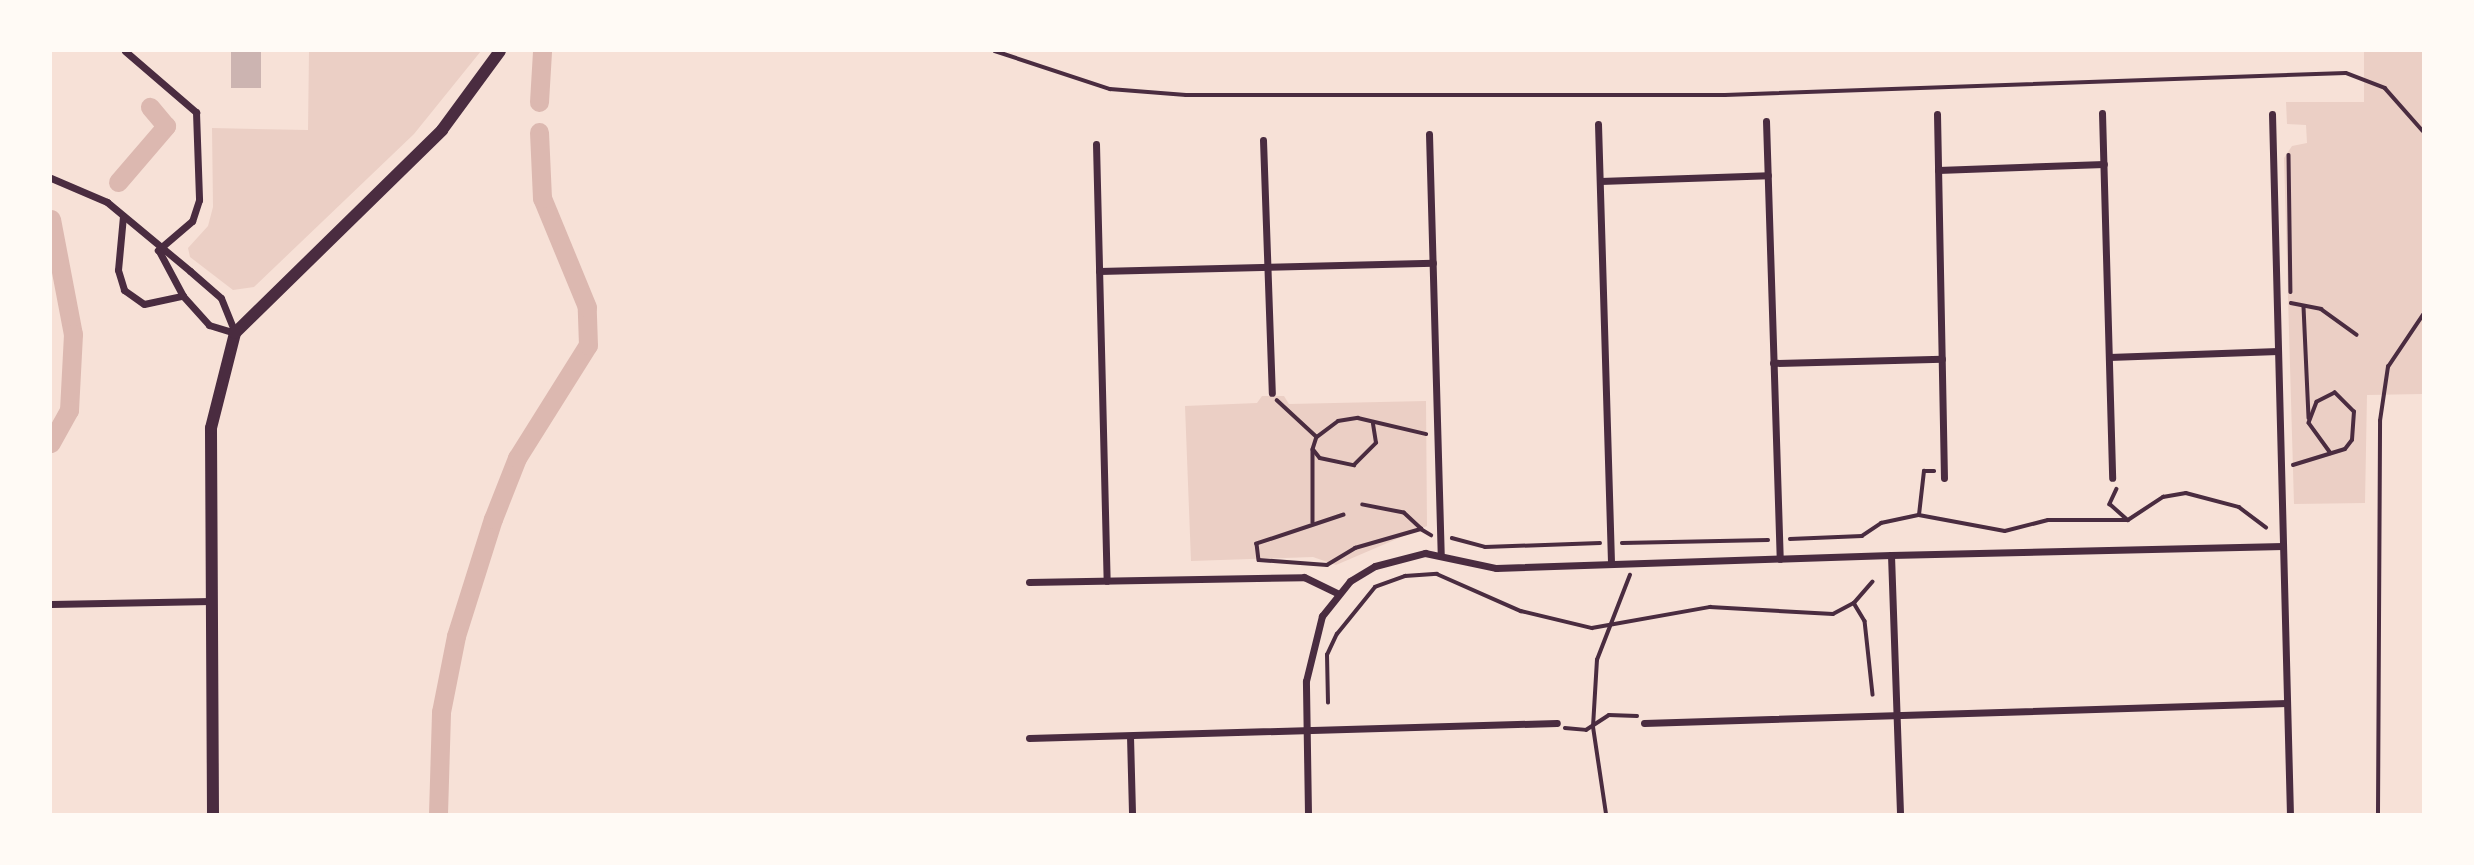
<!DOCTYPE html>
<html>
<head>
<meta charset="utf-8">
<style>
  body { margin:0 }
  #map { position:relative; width:2474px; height:865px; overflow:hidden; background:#f7e1d7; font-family:"Fira Sans Condensed",sans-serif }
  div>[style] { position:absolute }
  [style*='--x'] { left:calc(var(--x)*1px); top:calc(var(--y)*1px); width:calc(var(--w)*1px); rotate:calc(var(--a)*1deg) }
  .green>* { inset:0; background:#ebcfc5 }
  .canal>* { height:19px; margin:-9.5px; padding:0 9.5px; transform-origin:9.5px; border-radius:9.5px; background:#dcb8b0 }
  .building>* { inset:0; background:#ccb4b1; transform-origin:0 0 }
  .path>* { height:3.5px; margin:-1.75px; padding:0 1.75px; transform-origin:1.75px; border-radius:1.75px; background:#4a2c40 }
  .minor>* { height:7px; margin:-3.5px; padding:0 3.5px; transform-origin:3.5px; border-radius:3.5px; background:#4a2c40 }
  .tertiary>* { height:12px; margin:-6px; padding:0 6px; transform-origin:6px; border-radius:6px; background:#4a2c40 }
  span { translate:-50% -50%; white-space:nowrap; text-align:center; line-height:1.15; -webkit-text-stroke:5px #fffaf5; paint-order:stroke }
  .frame { position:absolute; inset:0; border:52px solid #fffaf5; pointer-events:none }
</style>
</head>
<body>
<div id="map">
  <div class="green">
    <div style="clip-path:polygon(309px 51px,481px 51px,414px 134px,254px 287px,233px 290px,190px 257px,188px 248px,208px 226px,213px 207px,212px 128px,308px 130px)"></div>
    <div style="clip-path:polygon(2364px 51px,2423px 51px,2423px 394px,2367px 395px,2365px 503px,2294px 504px,2284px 158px,2292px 146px,2307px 143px,2306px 125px,2287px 124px,2286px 102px,2364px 102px)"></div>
    <div style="clip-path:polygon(1262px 396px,1284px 396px,1289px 404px,1426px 401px,1427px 526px,1336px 565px,1313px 557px,1191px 561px,1185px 406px,1257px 403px)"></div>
  </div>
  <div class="canal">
    <div style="--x:539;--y:102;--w:51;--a:-86.6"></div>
    <div style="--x:118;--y:182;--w:74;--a:-49.4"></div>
    <div style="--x:166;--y:126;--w:25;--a:-130"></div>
    <div style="--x:51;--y:219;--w:117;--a:79.2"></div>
    <div style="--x:73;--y:334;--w:76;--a:93"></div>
    <div style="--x:69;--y:410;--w:38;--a:119"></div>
    <div style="--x:438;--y:814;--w:102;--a:-88.3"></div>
    <div style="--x:441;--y:712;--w:77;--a:-78.8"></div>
    <div style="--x:456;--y:636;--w:123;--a:-72.5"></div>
    <div style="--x:493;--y:519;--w:66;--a:-68.5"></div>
    <div style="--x:517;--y:458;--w:133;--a:-57.9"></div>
    <div style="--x:588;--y:345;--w:38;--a:-92"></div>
    <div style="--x:587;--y:307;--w:118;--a:-112.4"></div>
    <div style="--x:542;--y:198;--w:66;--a:-92.6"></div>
  </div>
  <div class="building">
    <div style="left:231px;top:51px;width:30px;height:37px"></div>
  </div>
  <div class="path">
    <div style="--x:995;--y:51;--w:121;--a:18.3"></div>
    <div style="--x:1110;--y:89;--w:76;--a:4.5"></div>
    <div style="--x:1186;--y:95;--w:539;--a:0"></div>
    <div style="--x:1725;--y:95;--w:621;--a:-2.03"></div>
    <div style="--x:2346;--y:73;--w:42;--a:21"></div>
    <div style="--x:2385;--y:88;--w:57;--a:48.5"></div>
    <div style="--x:2289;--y:155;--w:137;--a:89.2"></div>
    <div style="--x:2291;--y:303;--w:31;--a:11"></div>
    <div style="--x:2321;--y:309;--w:44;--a:35.8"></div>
    <div style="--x:2304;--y:307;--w:111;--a:87.4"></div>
    <div style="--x:1277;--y:400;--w:54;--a:42.8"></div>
    <div style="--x:1317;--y:437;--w:26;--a:-37"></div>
    <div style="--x:1338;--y:421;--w:20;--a:-9"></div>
    <div style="--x:1358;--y:418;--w:70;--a:13.2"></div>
    <div style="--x:1317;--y:437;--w:13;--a:108"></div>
    <div style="--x:1313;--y:449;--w:11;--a:52"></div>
    <div style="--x:1320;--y:458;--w:35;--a:12"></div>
    <div style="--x:1354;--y:465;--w:31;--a:-45"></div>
    <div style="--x:1376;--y:443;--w:19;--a:-99"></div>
    <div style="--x:1313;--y:451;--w:71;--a:90"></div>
    <div style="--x:2293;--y:465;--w:54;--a:-17.1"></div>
    <div style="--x:2345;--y:449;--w:11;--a:-52"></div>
    <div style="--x:2352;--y:440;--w:28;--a:-86"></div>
    <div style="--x:2354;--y:412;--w:27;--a:-135"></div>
    <div style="--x:2335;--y:393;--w:20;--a:153"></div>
    <div style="--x:2317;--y:402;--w:22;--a:111"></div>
    <div style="--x:2309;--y:423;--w:37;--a:54"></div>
    <div style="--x:2117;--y:489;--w:17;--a:115"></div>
    <div style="--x:2110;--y:504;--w:24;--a:42"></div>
    <div style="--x:1344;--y:515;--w:92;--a:161.6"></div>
    <div style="--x:1257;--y:544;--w:16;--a:83"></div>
    <div style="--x:1259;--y:560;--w:68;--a:4.2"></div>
    <div style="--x:1327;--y:565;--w:33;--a:-31"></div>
    <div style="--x:1355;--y:548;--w:69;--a:-16.1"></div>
    <div style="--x:1421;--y:529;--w:23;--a:-137"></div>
    <div style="--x:1404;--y:513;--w:42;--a:-169"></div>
    <div style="--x:1919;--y:515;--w:44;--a:-83.5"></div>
    <div style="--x:1924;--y:471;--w:10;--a:0"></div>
    <div style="--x:1421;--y:529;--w:12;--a:31"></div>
    <div style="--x:1452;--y:538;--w:34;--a:15"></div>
    <div style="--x:1485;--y:547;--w:115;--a:-2"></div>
    <div style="--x:1790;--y:539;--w:72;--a:-2.4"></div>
    <div style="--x:1862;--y:536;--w:23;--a:-34"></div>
    <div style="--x:1881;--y:523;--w:39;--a:-12"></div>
    <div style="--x:1919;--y:515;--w:87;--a:10.5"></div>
    <div style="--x:2005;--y:531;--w:44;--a:-14.3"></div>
    <div style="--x:2048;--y:520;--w:80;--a:0"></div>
    <div style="--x:2128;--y:520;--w:42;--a:-33.3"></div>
    <div style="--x:2163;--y:497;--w:23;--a:-10"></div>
    <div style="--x:2186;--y:493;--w:55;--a:14.8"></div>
    <div style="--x:2239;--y:507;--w:34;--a:37"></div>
    <div style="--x:1622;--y:543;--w:146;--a:-1.2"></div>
    <div style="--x:1854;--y:603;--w:21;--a:59"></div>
    <div style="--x:1865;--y:621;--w:74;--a:83.8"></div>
    <div style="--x:1328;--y:703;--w:48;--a:-91.2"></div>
    <div style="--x:1327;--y:655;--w:23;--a:-65"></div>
    <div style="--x:1337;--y:634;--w:60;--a:-51"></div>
    <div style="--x:1375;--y:587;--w:32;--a:-20"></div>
    <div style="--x:1405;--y:576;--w:32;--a:-4"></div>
    <div style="--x:1437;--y:574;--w:92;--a:23.8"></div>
    <div style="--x:1521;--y:611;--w:73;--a:13.5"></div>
    <div style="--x:1592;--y:628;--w:120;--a:-10.1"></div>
    <div style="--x:1710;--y:607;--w:123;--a:3.3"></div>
    <div style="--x:1833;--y:614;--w:24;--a:-28"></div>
    <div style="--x:1854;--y:603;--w:28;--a:-49"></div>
    <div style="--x:1565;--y:728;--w:21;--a:5"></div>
    <div style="--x:1586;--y:730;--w:27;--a:-33"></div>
    <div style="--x:1609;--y:715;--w:28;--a:2"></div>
    <div style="--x:1606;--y:814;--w:88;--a:-98.5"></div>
    <div style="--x:1593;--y:727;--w:67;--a:-86.6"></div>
    <div style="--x:1597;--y:660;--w:91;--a:-68.8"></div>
    <div style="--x:2378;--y:814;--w:393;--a:-89.7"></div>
    <div style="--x:2380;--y:421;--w:55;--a:-81.6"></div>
    <div style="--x:2388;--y:367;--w:63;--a:-56.1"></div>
  </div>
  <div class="minor">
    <div style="--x:125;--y:51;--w:94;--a:40.7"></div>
    <div style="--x:196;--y:112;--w:88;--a:88"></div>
    <div style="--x:199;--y:200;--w:22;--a:108"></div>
    <div style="--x:192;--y:221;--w:45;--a:139.5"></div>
    <div style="--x:2102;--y:113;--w:365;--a:88.4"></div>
    <div style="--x:1937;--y:114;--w:364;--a:88.9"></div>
    <div style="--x:2272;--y:114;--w:700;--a:88.53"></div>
    <div style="--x:1766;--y:121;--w:438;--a:88.2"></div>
    <div style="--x:1598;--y:124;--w:439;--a:88.3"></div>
    <div style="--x:1429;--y:134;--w:420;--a:88.4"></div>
    <div style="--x:1263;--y:140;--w:253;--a:88"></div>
    <div style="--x:1096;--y:144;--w:437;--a:88.6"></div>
    <div style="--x:1938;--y:170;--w:166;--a:-2.1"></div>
    <div style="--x:51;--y:178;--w:61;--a:23.2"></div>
    <div style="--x:107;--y:202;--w:108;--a:39.7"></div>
    <div style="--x:190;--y:271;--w:41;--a:41.1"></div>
    <div style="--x:221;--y:298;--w:38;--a:68"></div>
    <div style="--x:1600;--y:181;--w:168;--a:-2"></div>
    <div style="--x:123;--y:216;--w:54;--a:95.3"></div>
    <div style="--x:118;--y:270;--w:21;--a:73"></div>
    <div style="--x:124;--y:290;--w:24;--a:35"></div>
    <div style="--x:144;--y:304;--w:40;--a:-12"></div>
    <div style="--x:159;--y:251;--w:51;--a:61.9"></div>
    <div style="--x:183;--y:296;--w:39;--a:48"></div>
    <div style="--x:209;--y:325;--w:27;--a:17"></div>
    <div style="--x:1099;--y:271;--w:334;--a:-1.4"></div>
    <div style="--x:2109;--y:357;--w:169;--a:-2"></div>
    <div style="--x:1773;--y:363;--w:169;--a:-1.4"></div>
    <div style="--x:1891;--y:555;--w:392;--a:-1.3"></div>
    <div style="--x:1029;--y:582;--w:275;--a:-1"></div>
    <div style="--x:1304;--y:577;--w:37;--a:26"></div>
    <div style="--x:51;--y:604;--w:160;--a:-1.1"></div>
    <div style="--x:1644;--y:723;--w:643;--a:-1.78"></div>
    <div style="--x:1130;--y:736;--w:78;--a:88.5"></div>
    <div style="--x:1029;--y:738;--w:528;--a:-1.63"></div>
    <div style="--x:1308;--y:814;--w:133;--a:-90.9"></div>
    <div style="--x:1306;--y:681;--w:67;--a:-76.2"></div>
    <div style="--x:1322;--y:616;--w:45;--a:-51.3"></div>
    <div style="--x:1350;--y:581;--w:29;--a:-31"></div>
    <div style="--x:1375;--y:566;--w:52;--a:-14.6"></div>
    <div style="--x:1425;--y:553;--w:73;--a:11.9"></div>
    <div style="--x:1496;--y:568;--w:395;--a:-1.9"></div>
    <div style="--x:1891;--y:555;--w:259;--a:88"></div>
  </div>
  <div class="tertiary">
    <div style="--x:213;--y:814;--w:386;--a:-90.3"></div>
    <div style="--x:211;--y:428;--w:98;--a:-75.8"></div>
    <div style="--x:235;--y:333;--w:290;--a:-44.4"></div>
    <div style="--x:442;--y:130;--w:98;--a:-53.7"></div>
  </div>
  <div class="frame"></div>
</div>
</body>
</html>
